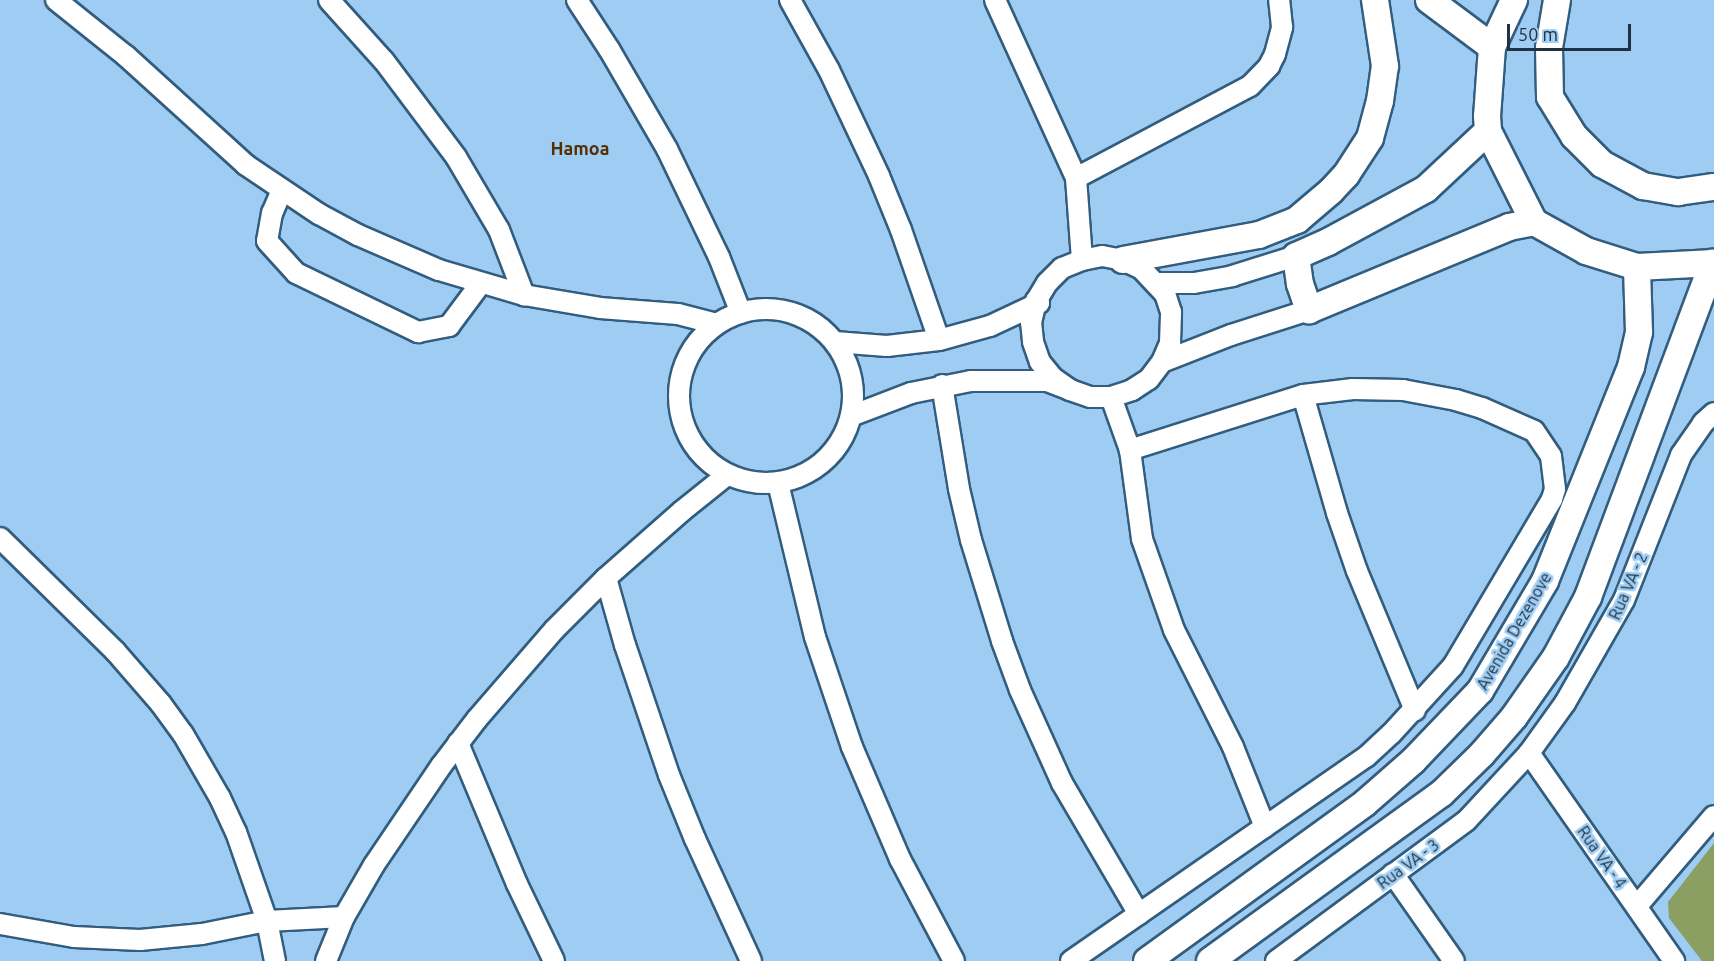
<!DOCTYPE html>
<html>
<head>
<meta charset="utf-8">
<style>
  body { margin:0 }
  #map { position:relative; width:1714px; height:961px; overflow:hidden; background:#9eccf2; font-family:Ubuntu,sans-serif }
  div>[style] { position:absolute }
  [style*='--x'] { left:calc(var(--x)*1px); top:calc(var(--y)*1px); width:calc(var(--w)*1px); rotate:calc(var(--a)*1deg) }
  .green>* { inset:0; background:#8b9f63 }
  .roads { filter:drop-shadow(2px 0 #325d7e) drop-shadow(-2px 0 #325d7e) drop-shadow(0 2px #325d7e) drop-shadow(0 -2px #325d7e) }
  .minor>* { height:20px; margin:-10px; padding:0 10px; transform-origin:10px; border-radius:10px; background:#fff }
  .minor>.ring { margin:-10px; padding:0; box-sizing:content-box; background:none; border:20px solid #fff; border-radius:50% }
  .tertiary>* { height:26px; margin:-13px; padding:0 13px; transform-origin:13px; border-radius:13px; background:#fff }
  span { translate:-50% -50%; white-space:nowrap; text-align:center; line-height:1.15; -webkit-text-stroke:5px #9eccf2; paint-order:stroke }
  .street-label { font-size:16px; color:#203241 }
  .neighbourhood-label { font-size:18px; color:#562f00; font-weight:700 }
  .scale { position:absolute; left:1507px; top:24px; width:124px; height:27px; box-sizing:border-box; border:3px solid #203241; border-top:0; padding-left:8px; font-size:18px; line-height:21px; white-space:nowrap; color:#203241; -webkit-text-stroke:4px #9eccf2; paint-order:stroke }
</style>
</head>
<body>
<div id="map">
  <div class="green">
    <div style="clip-path:polygon(1714px 843px,1714px 961px,1702px 961px,1669px 918px,1668px 902px)"></div>
  </div>
  <div class="roads">
    <div class="minor">
      <div style="--x:56;--y:0;--w:90;--a:38.7"></div>
      <div style="--x:126;--y:56;--w:162;--a:42.2"></div>
      <div style="--x:246;--y:165;--w:88;--a:33.9"></div>
      <div style="--x:319;--y:214;--w:44;--a:28.3"></div>
      <div style="--x:358;--y:235;--w:88;--a:23.4"></div>
      <div style="--x:439;--y:270;--w:89;--a:16.4"></div>
      <div style="--x:524;--y:295;--w:77;--a:9.7"></div>
      <div style="--x:600;--y:308;--w:78;--a:4.4"></div>
      <div style="--x:678;--y:314;--w:40;--a:14.4"></div>
      <div style="--x:329;--y:0;--w:82;--a:48"></div>
      <div style="--x:384;--y:61;--w:120;--a:53.1"></div>
      <div style="--x:456;--y:157;--w:85;--a:59.5"></div>
      <div style="--x:499;--y:230;--w:70;--a:69"></div>
      <div style="--x:577;--y:0;--w:59;--a:56.9"></div>
      <div style="--x:609;--y:49;--w:116;--a:59.9"></div>
      <div style="--x:667;--y:149;--w:120;--a:64.3"></div>
      <div style="--x:719;--y:257;--w:60;--a:68.6"></div>
      <div style="--x:790;--y:0;--w:80;--a:60.9"></div>
      <div style="--x:829;--y:70;--w:117;--a:64.7"></div>
      <div style="--x:879;--y:176;--w:58;--a:67.8"></div>
      <div style="--x:901;--y:230;--w:116;--a:70.9"></div>
      <div style="--x:995;--y:0;--w:196;--a:65.5"></div>
      <div style="--x:1076;--y:178;--w:82;--a:85.8"></div>
      <div style="--x:1076;--y:178;--w:197;--a:-27.9"></div>
      <div style="--x:1250;--y:86;--w:28;--a:-46"></div>
      <div style="--x:1269;--y:66;--w:13;--a:-63"></div>
      <div style="--x:1275;--y:54;--w:28;--a:-75"></div>
      <div style="--x:1282;--y:27;--w:27;--a:-96"></div>
      <div style="--x:282;--y:190;--w:25;--a:113"></div>
      <div style="--x:272;--y:213;--w:28;--a:100"></div>
      <div style="--x:267;--y:241;--w:43;--a:47.8"></div>
      <div style="--x:296;--y:273;--w:136;--a:25.8"></div>
      <div style="--x:418;--y:332;--w:32;--a:-11"></div>
      <div style="--x:449;--y:326;--w:54;--a:-53.3"></div>
      <div style="--x:1157;--y:283;--w:37;--a:0"></div>
      <div style="--x:1194;--y:283;--w:39;--a:-10"></div>
      <div style="--x:1232;--y:276;--w:67;--a:-17.4"></div>
      <div class="ring" style="left:679px;top:309px;width:154px;height:154px"></div>
      <div style="--x:835;--y:342;--w:52;--a:4.4"></div>
      <div style="--x:887;--y:346;--w:52;--a:-6.6"></div>
      <div style="--x:939;--y:340;--w:53;--a:-15.4"></div>
      <div style="--x:990;--y:326;--w:54;--a:-25.1"></div>
      <div style="--x:1039;--y:303;--w:4;--a:-146"></div>
      <div style="--x:1162;--y:362;--w:74;--a:-21.4"></div>
      <div style="--x:1231;--y:335;--w:82;--a:-17.8"></div>
      <div style="--x:942;--y:385;--w:105;--a:80.7"></div>
      <div style="--x:959;--y:489;--w:52;--a:76.8"></div>
      <div style="--x:971;--y:540;--w:106;--a:72.9"></div>
      <div style="--x:1002;--y:641;--w:52;--a:69.8"></div>
      <div style="--x:1020;--y:690;--w:102;--a:65.7"></div>
      <div style="--x:1062;--y:783;--w:152;--a:59.6"></div>
      <div style="--x:1303;--y:395;--w:123;--a:73.9"></div>
      <div style="--x:1337;--y:513;--w:61;--a:71"></div>
      <div style="--x:1357;--y:571;--w:151;--a:67.4"></div>
      <div style="--x:1111;--y:397;--w:56;--a:70.3"></div>
      <div style="--x:1130;--y:450;--w:90;--a:82.3"></div>
      <div style="--x:1142;--y:539;--w:96;--a:70.6"></div>
      <div style="--x:1174;--y:630;--w:131;--a:63.2"></div>
      <div style="--x:1233;--y:747;--w:86;--a:68.2"></div>
      <div style="--x:851;--y:416;--w:64;--a:-21"></div>
      <div style="--x:911;--y:393;--w:61;--a:-11.3"></div>
      <div style="--x:971;--y:381;--w:76;--a:0"></div>
      <div style="--x:1047;--y:381;--w:25;--a:21"></div>
      <div style="--x:1070;--y:390;--w:21;--a:19"></div>
      <div style="--x:1090;--y:397;--w:21;--a:0"></div>
      <div style="--x:1111;--y:397;--w:22;--a:-18"></div>
      <div style="--x:1132;--y:390;--w:20;--a:-33"></div>
      <div style="--x:1149;--y:379;--w:21;--a:-53"></div>
      <div style="--x:1162;--y:362;--w:21;--a:-67"></div>
      <div style="--x:1170;--y:343;--w:31;--a:-88"></div>
      <div style="--x:1171;--y:312;--w:19;--a:-108"></div>
      <div style="--x:1165;--y:294;--w:34;--a:-133"></div>
      <div style="--x:1142;--y:269;--w:21;--a:-155"></div>
      <div style="--x:1123;--y:260;--w:21;--a:-169"></div>
      <div style="--x:1102;--y:256;--w:20;--a:169"></div>
      <div style="--x:1082;--y:260;--w:22;--a:158"></div>
      <div style="--x:1062;--y:268;--w:21;--a:135"></div>
      <div style="--x:1047;--y:283;--w:21;--a:121"></div>
      <div style="--x:1036;--y:301;--w:22;--a:103"></div>
      <div style="--x:1031;--y:322;--w:20;--a:84"></div>
      <div style="--x:1033;--y:342;--w:21;--a:71"></div>
      <div style="--x:1040;--y:362;--w:21;--a:51"></div>
      <div style="--x:1053;--y:378;--w:21;--a:35"></div>
      <div style="--x:778;--y:483;--w:158;--a:76.5"></div>
      <div style="--x:815;--y:637;--w:116;--a:71.4"></div>
      <div style="--x:852;--y:747;--w:122;--a:66.8"></div>
      <div style="--x:900;--y:859;--w:115;--a:62.1"></div>
      <div style="--x:0;--y:538;--w:161;--a:44.5"></div>
      <div style="--x:115;--y:651;--w:70;--a:49"></div>
      <div style="--x:161;--y:704;--w:37;--a:54"></div>
      <div style="--x:183;--y:734;--w:74;--a:60"></div>
      <div style="--x:220;--y:798;--w:38;--a:65"></div>
      <div style="--x:236;--y:832;--w:94;--a:70.8"></div>
      <div style="--x:267;--y:921;--w:41;--a:78.7"></div>
      <div style="--x:606;--y:578;--w:70;--a:74.2"></div>
      <div style="--x:625;--y:645;--w:137;--a:71.3"></div>
      <div style="--x:669;--y:775;--w:69;--a:67.9"></div>
      <div style="--x:695;--y:839;--w:134;--a:65.3"></div>
      <div style="--x:458;--y:743;--w:153;--a:67.3"></div>
      <div style="--x:517;--y:884;--w:85;--a:64.3"></div>
      <div style="--x:1529;--y:753;--w:254;--a:55.1"></div>
      <div style="--x:1393;--y:874;--w:106;--a:55"></div>
      <div style="--x:1637;--y:906;--w:118;--a:-49.5"></div>
      <div style="--x:0;--y:924;--w:75;--a:10"></div>
      <div style="--x:74;--y:937;--w:66;--a:2.6"></div>
      <div style="--x:140;--y:940;--w:62;--a:-5.5"></div>
      <div style="--x:202;--y:934;--w:66;--a:-11.3"></div>
      <div style="--x:267;--y:921;--w:77;--a:-3"></div>
      <div style="--x:326;--y:961;--w:48;--a:-67.8"></div>
      <div style="--x:344;--y:917;--w:60;--a:-60"></div>
      <div style="--x:374;--y:865;--w:120;--a:-55.9"></div>
      <div style="--x:441;--y:766;--w:59;--a:-52.5"></div>
      <div style="--x:477;--y:719;--w:118;--a:-49.1"></div>
      <div style="--x:554;--y:630;--w:74;--a:-45"></div>
      <div style="--x:606;--y:578;--w:101;--a:-41.4"></div>
      <div style="--x:682;--y:511;--w:58;--a:-38.7"></div>
      <div style="--x:1071;--y:961;--w:359;--a:-34.7"></div>
      <div style="--x:1366;--y:757;--w:34;--a:-43"></div>
      <div style="--x:1391;--y:734;--w:92;--a:-47.6"></div>
      <div style="--x:1453;--y:666;--w:194;--a:-59.3"></div>
      <div style="--x:1552;--y:499;--w:10;--a:-73"></div>
      <div style="--x:1555;--y:489;--w:33;--a:-97"></div>
      <div style="--x:1551;--y:456;--w:30;--a:-124"></div>
      <div style="--x:1534;--y:431;--w:57;--a:-156.1"></div>
      <div style="--x:1482;--y:408;--w:27;--a:-163"></div>
      <div style="--x:1456;--y:400;--w:54;--a:-169.3"></div>
      <div style="--x:1403;--y:390;--w:50;--a:-178.9"></div>
      <div style="--x:1353;--y:389;--w:50;--a:173.2"></div>
      <div style="--x:1303;--y:395;--w:182;--a:162.4"></div>
      <div style="--x:1276;--y:961;--w:237;--a:-36.4"></div>
      <div style="--x:1467;--y:820;--w:91;--a:-47.2"></div>
      <div style="--x:1529;--y:753;--w:62;--a:-54.2"></div>
      <div style="--x:1565;--y:703;--w:119;--a:-60.2"></div>
      <div style="--x:1624;--y:600;--w:156;--a:-68.5"></div>
      <div style="--x:1681;--y:455;--w:39;--a:-55"></div>
      <div style="--x:1703;--y:423;--w:15;--a:-42"></div>
    </div>
    <div class="tertiary">
      <div style="--x:1429;--y:0;--w:79;--a:36.7"></div>
      <div style="--x:1514;--y:0;--w:52;--a:115.1"></div>
      <div style="--x:1492;--y:47;--w:69;--a:94.1"></div>
      <div style="--x:1487;--y:116;--w:15;--a:86"></div>
      <div style="--x:1488;--y:131;--w:102;--a:63.2"></div>
      <div style="--x:1534;--y:222;--w:60;--a:29.1"></div>
      <div style="--x:1586;--y:251;--w:53;--a:17.4"></div>
      <div style="--x:1637;--y:267;--w:77;--a:-3"></div>
      <div style="--x:1557;--y:0;--w:49;--a:99.5"></div>
      <div style="--x:1549;--y:48;--w:49;--a:88.8"></div>
      <div style="--x:1550;--y:97;--w:46;--a:58.4"></div>
      <div style="--x:1574;--y:136;--w:40;--a:45"></div>
      <div style="--x:1602;--y:164;--w:47;--a:28.2"></div>
      <div style="--x:1643;--y:186;--w:36;--a:10"></div>
      <div style="--x:1678;--y:192;--w:36;--a:-8"></div>
      <div style="--x:1488;--y:131;--w:85;--a:136.9"></div>
      <div style="--x:1426;--y:189;--w:111;--a:151.6"></div>
      <div style="--x:1328;--y:242;--w:35;--a:156"></div>
      <div style="--x:1296;--y:256;--w:28;--a:82"></div>
      <div style="--x:1300;--y:284;--w:28;--a:71"></div>
      <div style="--x:1309;--y:310;--w:217;--a:-22.5"></div>
      <div style="--x:1509;--y:227;--w:25;--a:-11"></div>
      <div style="--x:1123;--y:260;--w:138;--a:-10.4"></div>
      <div style="--x:1259;--y:235;--w:41;--a:-21.5"></div>
      <div style="--x:1297;--y:220;--w:45;--a:-40.5"></div>
      <div style="--x:1331;--y:191;--w:22;--a:-47"></div>
      <div style="--x:1346;--y:175;--w:44;--a:-57"></div>
      <div style="--x:1370;--y:138;--w:38;--a:-75"></div>
      <div style="--x:1380;--y:101;--w:35;--a:-82"></div>
      <div style="--x:1385;--y:66;--w:67;--a:-98.6"></div>
      <div style="--x:1147;--y:961;--w:269;--a:-35.9"></div>
      <div style="--x:1365;--y:803;--w:64;--a:-41.2"></div>
      <div style="--x:1413;--y:761;--w:97;--a:-46.3"></div>
      <div style="--x:1480;--y:691;--w:128;--a:-59.4"></div>
      <div style="--x:1545;--y:581;--w:231;--a:-68.1"></div>
      <div style="--x:1631;--y:367;--w:36;--a:-77"></div>
      <div style="--x:1639;--y:332;--w:65;--a:-91.8"></div>
      <div style="--x:1210;--y:961;--w:285;--a:-35.9"></div>
      <div style="--x:1441;--y:794;--w:57;--a:-44.3"></div>
      <div style="--x:1482;--y:754;--w:49;--a:-49.1"></div>
      <div style="--x:1514;--y:717;--w:73;--a:-55"></div>
      <div style="--x:1556;--y:657;--w:68;--a:-61.9"></div>
      <div style="--x:1588;--y:597;--w:357;--a:-69.5"></div>
    </div>
  </div>
  <div class="street-label">
    <span style="left:1628px;top:586px;rotate:-66deg">Rua VA - 2</span>
    <span style="left:1514px;top:631px;rotate:-60deg">Avenida Dezenove</span>
    <span style="left:1602px;top:857px;rotate:55deg">Rua VA - 4</span>
    <span style="left:1408px;top:864px;rotate:-36deg">Rua VA - 3</span>
  </div>
  <div class="neighbourhood-label">
    <span style="left:580px;top:148px">Hamoa</span>
  </div>
  <div class="scale">50 m</div>
</div>
</body>
</html>
